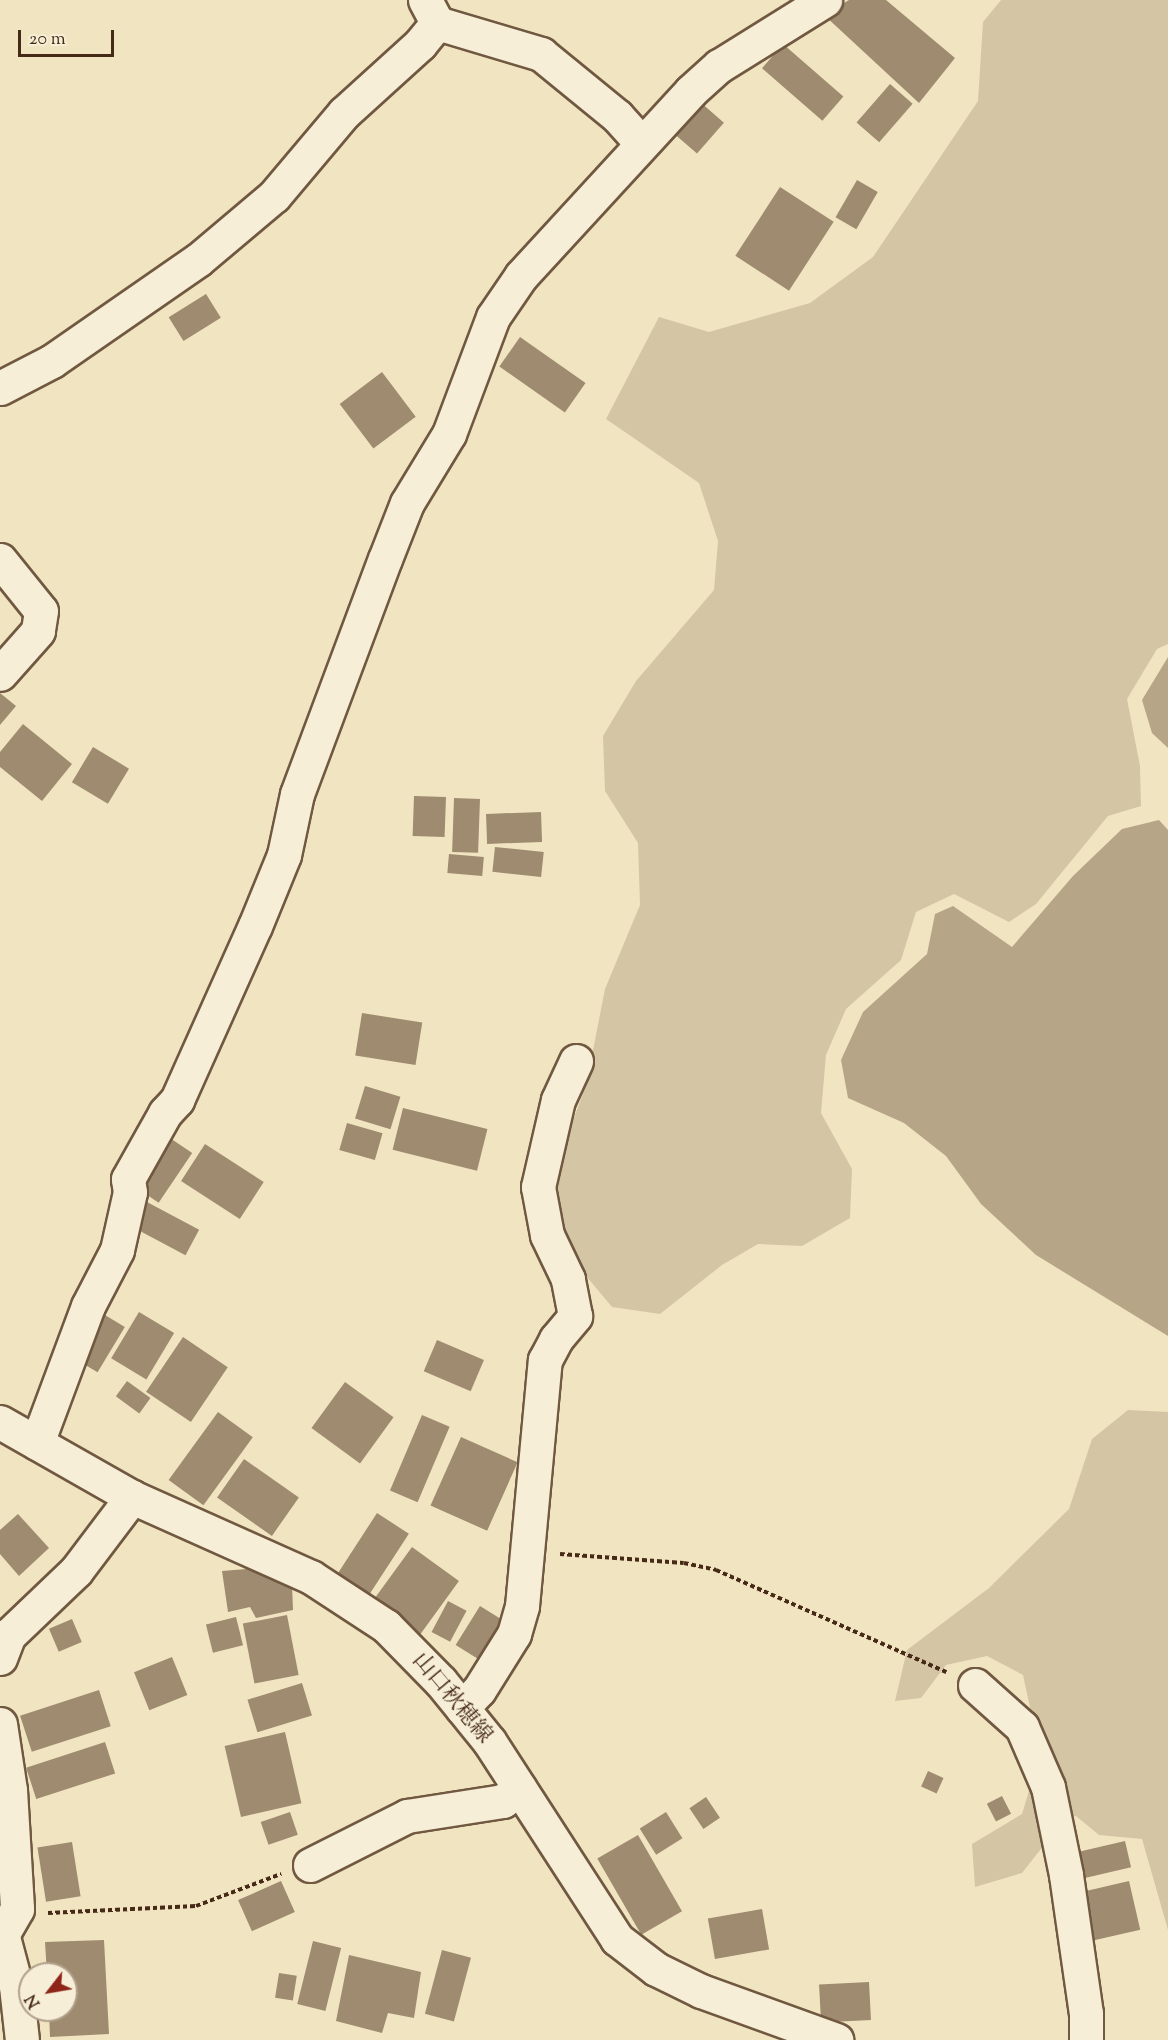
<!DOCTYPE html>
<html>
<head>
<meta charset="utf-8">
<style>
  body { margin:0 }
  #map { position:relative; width:1168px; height:2040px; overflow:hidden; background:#f1e5c1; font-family:"Sorts Mill Goudy","Noto Serif JP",serif }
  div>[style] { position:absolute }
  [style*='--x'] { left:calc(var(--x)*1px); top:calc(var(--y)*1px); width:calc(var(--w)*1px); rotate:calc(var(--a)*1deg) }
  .green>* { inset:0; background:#d4c5a4 }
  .water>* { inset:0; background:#b7a587 }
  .building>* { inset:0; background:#9f8b6f; transform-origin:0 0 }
  .path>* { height:4px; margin-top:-2px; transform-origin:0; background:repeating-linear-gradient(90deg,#462916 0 4.5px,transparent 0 7.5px) }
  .roads { filter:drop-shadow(2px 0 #715841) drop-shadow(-2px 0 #715841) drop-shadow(0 2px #715841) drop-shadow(0 -2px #715841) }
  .street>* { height:33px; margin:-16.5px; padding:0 16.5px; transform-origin:16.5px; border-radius:16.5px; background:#f6eed7 }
  .secondary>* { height:33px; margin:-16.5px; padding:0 16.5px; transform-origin:16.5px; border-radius:16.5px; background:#f6eed7 }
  span { translate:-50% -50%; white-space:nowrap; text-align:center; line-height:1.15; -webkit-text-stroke:4.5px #f6eed7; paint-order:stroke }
  .street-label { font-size:22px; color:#462916 }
  .north { position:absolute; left:18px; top:1962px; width:60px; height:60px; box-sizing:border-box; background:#f6eed7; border:2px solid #b09f8a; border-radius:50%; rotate:239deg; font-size:16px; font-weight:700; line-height:24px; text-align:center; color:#462916 }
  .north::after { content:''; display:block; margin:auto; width:21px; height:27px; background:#8f2418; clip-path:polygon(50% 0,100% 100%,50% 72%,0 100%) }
  .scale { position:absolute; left:18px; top:30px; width:96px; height:27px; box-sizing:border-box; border:3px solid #462916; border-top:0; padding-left:8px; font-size:18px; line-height:21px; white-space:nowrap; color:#462916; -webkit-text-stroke:4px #f6eed7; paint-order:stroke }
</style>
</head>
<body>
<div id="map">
  <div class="green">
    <div style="clip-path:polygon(1001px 0,1168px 0,1168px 644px,1157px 649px,1127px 699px,1140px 766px,1141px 806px,1108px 816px,1036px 904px,1009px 922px,954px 894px,916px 912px,901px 960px,846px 1009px,826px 1055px,821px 1113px,852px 1169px,850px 1218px,802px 1246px,758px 1244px,722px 1265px,660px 1314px,612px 1307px,572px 1259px,552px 1176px,586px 1086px,605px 989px,640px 905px,638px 843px,605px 791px,603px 736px,636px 681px,714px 590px,718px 541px,699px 483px,606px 419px,659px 317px,709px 332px,810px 303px,873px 257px,978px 101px,983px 22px)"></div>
    <div style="clip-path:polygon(1128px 1410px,1168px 1412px,1168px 1930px,1142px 1839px,1099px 1835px,1076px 1816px,1051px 1817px,1048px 1840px,1022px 1873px,975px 1887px,972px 1844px,1022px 1814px,1040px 1754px,1023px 1675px,987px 1656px,946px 1665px,921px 1698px,895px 1701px,907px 1650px,989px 1588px,1069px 1509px,1092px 1439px)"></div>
  </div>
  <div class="water">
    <div style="clip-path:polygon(1168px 657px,1168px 748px,1152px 733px,1142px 700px)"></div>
    <div style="clip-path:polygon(1159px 820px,1168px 830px,1168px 1336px,1036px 1255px,981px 1204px,946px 1156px,904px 1123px,848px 1098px,841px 1060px,863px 1012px,927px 954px,935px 914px,953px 906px,1012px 947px,1073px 876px,1122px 829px)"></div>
  </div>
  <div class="building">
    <div style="clip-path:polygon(849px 0,886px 0,955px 58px,919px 103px,824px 15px)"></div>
    <div style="left:783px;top:44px;width:80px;height:32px;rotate:41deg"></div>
    <div style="left:890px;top:84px;width:30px;height:51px;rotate:41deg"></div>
    <div style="left:699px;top:101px;width:33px;height:41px;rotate:41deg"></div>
    <div style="left:857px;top:180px;width:24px;height:43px;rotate:30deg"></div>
    <div style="left:780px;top:187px;width:64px;height:82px;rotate:33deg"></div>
    <div style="left:206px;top:294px;width:28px;height:44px;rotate:58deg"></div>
    <div style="left:520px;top:337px;width:80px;height:36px;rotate:35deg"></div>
    <div style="left:382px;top:372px;width:56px;height:53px;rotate:53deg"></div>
    <div style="clip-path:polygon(0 693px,16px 706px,0 725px)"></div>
    <div style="clip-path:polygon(23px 724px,72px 764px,42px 801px,0 767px,0 752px)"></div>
    <div style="left:93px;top:747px;width:42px;height:41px;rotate:31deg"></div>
    <div style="left:414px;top:796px;width:32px;height:40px;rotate:2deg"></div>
    <div style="left:454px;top:798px;width:26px;height:54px;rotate:2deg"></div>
    <div style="left:541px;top:812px;width:30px;height:55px;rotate:88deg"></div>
    <div style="left:495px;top:847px;width:49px;height:25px;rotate:6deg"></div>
    <div style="left:449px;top:854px;width:35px;height:19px;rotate:5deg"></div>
    <div style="left:362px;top:1013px;width:61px;height:43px;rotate:9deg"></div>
    <div style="left:365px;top:1086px;width:37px;height:34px;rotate:17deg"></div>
    <div style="left:403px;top:1108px;width:87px;height:43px;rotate:14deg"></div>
    <div style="left:347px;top:1123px;width:37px;height:28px;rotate:16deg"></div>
    <div style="left:164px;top:1134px;width:34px;height:60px;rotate:34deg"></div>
    <div style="left:205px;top:1144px;width:70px;height:44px;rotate:33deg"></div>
    <div style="left:147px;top:1202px;width:59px;height:29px;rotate:28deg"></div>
    <div style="left:100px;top:1312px;width:29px;height:53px;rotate:31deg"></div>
    <div style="left:139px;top:1312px;width:41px;height:54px;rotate:31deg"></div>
    <div style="left:183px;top:1337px;width:54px;height:66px;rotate:34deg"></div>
    <div style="left:437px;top:1340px;width:51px;height:34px;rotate:23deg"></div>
    <div style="left:127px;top:1381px;width:29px;height:19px;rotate:36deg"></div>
    <div style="left:345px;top:1382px;width:60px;height:57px;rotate:36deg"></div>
    <div style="left:218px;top:1412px;width:43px;height:84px;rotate:36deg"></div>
    <div style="left:422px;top:1415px;width:30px;height:82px;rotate:23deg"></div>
    <div style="left:461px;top:1437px;width:62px;height:75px;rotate:24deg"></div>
    <div style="left:244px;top:1459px;width:67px;height:47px;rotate:35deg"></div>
    <div style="left:377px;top:1513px;width:38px;height:75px;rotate:33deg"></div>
    <div style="clip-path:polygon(18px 1514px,49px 1548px,19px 1576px,0 1554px,0 1530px)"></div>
    <div style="left:412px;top:1547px;width:58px;height:69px;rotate:36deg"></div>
    <div style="clip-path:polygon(259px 1568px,292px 1584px,293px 1610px,256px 1618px,250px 1607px,228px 1612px,222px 1571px)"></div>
    <div style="left:448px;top:1601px;width:21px;height:35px;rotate:28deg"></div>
    <div style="left:480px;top:1606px;width:28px;height:46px;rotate:32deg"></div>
    <div style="left:287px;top:1615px;width:61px;height:45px;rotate:79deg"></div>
    <div style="left:236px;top:1617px;width:29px;height:31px;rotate:76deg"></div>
    <div style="left:72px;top:1619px;width:25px;height:25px;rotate:67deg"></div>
    <div style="left:172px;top:1657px;width:41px;height:41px;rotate:68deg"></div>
    <div style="left:302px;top:1683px;width:34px;height:57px;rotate:73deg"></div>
    <div style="left:99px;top:1690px;width:38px;height:83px;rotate:72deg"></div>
    <div style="left:285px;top:1732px;width:73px;height:62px;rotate:77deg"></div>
    <div style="left:105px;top:1742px;width:33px;height:83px;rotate:72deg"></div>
    <div style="left:928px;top:1771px;width:17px;height:17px;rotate:24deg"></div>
    <div style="left:1002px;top:1796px;width:20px;height:17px;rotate:63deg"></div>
    <div style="left:706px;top:1797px;width:25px;height:20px;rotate:56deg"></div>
    <div style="left:290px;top:1812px;width:24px;height:31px;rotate:71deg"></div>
    <div style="left:666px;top:1812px;width:31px;height:31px;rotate:58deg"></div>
    <div style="left:638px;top:1835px;width:88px;height:47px;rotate:60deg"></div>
    <div style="left:1125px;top:1841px;width:27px;height:54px;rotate:77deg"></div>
    <div style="left:72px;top:1842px;width:55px;height:35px;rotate:81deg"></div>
    <div style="left:281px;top:1881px;width:34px;height:47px;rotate:66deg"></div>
    <div style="left:1129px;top:1881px;width:50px;height:54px;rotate:77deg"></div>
    <div style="left:762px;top:1909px;width:41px;height:55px;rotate:80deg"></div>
    <div style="clip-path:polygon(104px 1940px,109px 2034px,50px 2037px,49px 2010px,66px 2010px,66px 1974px,47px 1974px,45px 1942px)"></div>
    <div style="left:313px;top:1941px;width:29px;height:65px;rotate:14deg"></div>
    <div style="left:442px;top:1950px;width:30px;height:66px;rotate:15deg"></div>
    <div style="clip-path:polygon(349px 1955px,421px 1972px,414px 2018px,388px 2013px,382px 2033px,336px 2021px)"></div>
    <div style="left:279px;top:1973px;width:18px;height:25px;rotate:9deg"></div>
    <div style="left:869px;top:1982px;width:38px;height:50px;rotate:87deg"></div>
  </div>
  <div class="path">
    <div style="--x:560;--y:1554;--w:124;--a:4.2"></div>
    <div style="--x:684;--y:1563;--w:33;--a:12"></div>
    <div style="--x:716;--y:1570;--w:252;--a:23.9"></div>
    <div style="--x:48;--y:1913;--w:148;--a:-2.7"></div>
    <div style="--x:196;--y:1906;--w:91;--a:-20.6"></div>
  </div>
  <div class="roads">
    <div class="street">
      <div style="--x:425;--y:0;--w:26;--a:62"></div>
      <div style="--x:437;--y:23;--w:109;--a:16.6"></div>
      <div style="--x:541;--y:54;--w:98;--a:39.2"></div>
      <div style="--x:617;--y:116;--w:36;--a:48"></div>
      <div style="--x:0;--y:388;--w:59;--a:-27.4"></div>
      <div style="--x:52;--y:361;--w:178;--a:-34.7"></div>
      <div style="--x:198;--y:260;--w:99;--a:-40.1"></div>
      <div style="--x:274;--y:196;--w:109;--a:-49.9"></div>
      <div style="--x:344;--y:113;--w:103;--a:-42.2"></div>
      <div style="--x:420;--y:44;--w:27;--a:-51"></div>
      <div style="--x:0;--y:560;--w:65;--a:51.2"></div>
      <div style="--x:41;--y:611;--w:20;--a:99"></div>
      <div style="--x:38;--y:631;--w:57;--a:131.5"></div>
      <div style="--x:37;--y:1443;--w:146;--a:-69.6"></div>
      <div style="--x:88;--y:1306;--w:63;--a:-62.6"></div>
      <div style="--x:117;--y:1250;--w:59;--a:-77.4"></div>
      <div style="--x:130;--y:1192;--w:13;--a:-99"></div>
      <div style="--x:128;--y:1179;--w:76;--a:-60.7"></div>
      <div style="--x:165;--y:1113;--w:18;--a:-47"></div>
      <div style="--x:177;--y:1100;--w:191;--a:-65.9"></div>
      <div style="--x:255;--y:926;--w:77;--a:-67.8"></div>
      <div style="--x:284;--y:855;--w:62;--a:-78"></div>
      <div style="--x:297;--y:794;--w:251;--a:-69.5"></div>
      <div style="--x:385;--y:559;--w:60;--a:-68.6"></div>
      <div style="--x:407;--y:503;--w:81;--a:-58.7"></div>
      <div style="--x:449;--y:434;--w:125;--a:-69.4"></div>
      <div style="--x:493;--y:317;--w:50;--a:-55.7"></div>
      <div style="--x:521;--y:276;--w:251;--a:-47.4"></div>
      <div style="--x:691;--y:91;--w:38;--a:-42"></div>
      <div style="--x:719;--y:66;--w:125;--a:-31.9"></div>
      <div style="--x:0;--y:1658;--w:25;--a:-69"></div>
      <div style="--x:9;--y:1635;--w:93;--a:-43.7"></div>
      <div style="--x:76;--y:1571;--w:93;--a:-52.9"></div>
      <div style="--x:975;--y:1685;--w:63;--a:41.8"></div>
      <div style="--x:1022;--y:1727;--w:65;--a:66.6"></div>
      <div style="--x:1048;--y:1787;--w:90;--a:78.4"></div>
      <div style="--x:1066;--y:1875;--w:139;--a:81.8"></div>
      <div style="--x:1086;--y:2013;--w:27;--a:90"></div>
      <div style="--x:462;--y:1708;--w:25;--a:-47"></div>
      <div style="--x:479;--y:1690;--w:66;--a:-58"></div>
      <div style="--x:514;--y:1634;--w:29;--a:-74"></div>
      <div style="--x:522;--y:1606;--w:247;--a:-84.7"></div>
      <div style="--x:545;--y:1360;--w:24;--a:-62"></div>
      <div style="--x:556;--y:1339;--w:30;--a:-50"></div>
      <div style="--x:575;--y:1316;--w:38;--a:-101"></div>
      <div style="--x:568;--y:1279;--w:49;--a:-115.5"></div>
      <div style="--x:547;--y:1235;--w:49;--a:-100.6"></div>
      <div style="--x:538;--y:1187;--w:89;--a:-77.1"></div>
      <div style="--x:558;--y:1100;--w:43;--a:-65.2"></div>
      <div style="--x:0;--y:1724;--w:67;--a:81.4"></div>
      <div style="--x:10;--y:1790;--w:119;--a:86.6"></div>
      <div style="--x:17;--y:1909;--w:34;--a:120"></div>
      <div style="--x:310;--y:1865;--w:109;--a:-26.8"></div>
      <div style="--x:407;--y:1816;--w:97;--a:-8.9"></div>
      <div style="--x:503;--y:1801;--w:21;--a:-39"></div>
      <div style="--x:3;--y:1937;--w:51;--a:75.1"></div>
      <div style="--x:16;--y:1986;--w:54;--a:83.7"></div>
    </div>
    <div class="secondary">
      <div style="--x:0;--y:1422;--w:152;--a:29.6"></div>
      <div style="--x:132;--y:1497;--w:196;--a:24.1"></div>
      <div style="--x:311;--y:1577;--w:90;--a:33.2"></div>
      <div style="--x:386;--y:1626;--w:78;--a:45.5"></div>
      <div style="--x:441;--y:1682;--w:76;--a:50.9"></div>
      <div style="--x:489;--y:1741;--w:236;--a:57.1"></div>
      <div style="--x:617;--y:1939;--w:49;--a:37.6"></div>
      <div style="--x:656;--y:1969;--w:50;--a:26.1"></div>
      <div style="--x:701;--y:1991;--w:144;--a:19.9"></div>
    </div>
  </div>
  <div class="street-label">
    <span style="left:451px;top:1699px;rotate:50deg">山口秋穂線</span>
  </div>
  <div class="north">N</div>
  <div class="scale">20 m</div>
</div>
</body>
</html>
